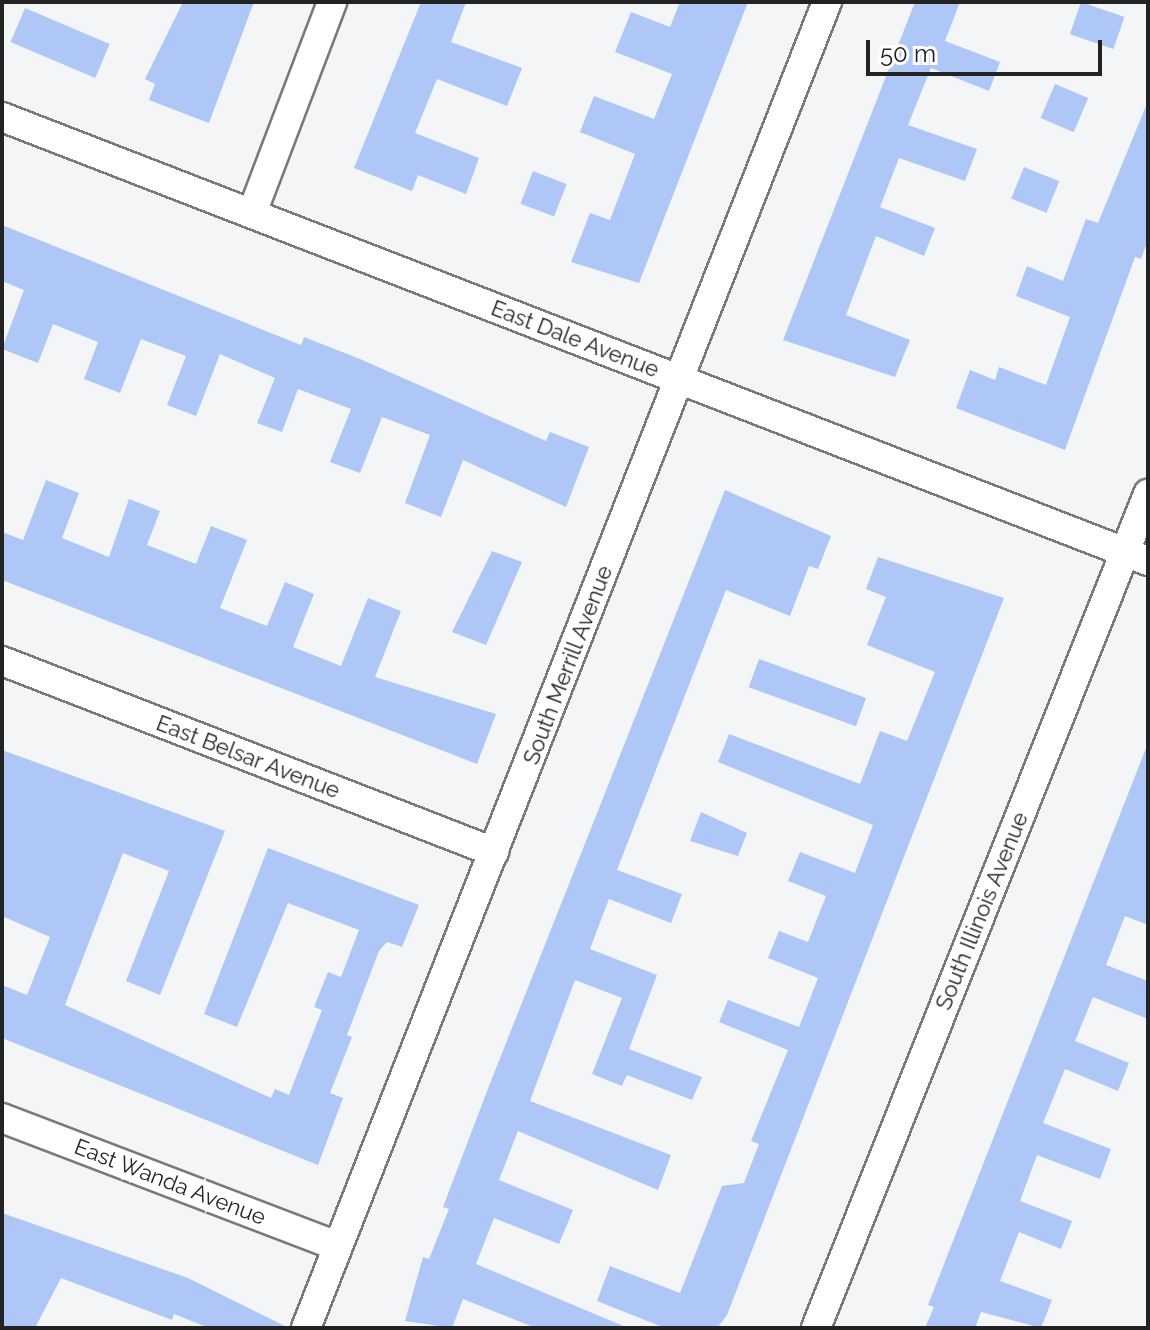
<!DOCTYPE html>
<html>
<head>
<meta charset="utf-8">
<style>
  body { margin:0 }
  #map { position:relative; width:1150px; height:1330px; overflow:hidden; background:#f3f5f7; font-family:Raleway,sans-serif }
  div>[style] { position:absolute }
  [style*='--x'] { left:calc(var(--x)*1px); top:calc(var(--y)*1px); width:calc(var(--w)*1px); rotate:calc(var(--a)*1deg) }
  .building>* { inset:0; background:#aec7f6; transform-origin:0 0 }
  .roads { filter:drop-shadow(2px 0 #77797b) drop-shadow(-2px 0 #77797b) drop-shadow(0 2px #77797b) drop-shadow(0 -2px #77797b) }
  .street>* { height:28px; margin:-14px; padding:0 14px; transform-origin:14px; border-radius:14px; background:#fff }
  span { translate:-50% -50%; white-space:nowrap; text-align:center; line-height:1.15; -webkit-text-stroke:8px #fff; paint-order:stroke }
  .street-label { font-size:22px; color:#232324 }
  .frame { position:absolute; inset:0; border:4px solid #232324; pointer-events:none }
  .scale { position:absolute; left:866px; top:40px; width:236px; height:36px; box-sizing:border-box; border:4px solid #232324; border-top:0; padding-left:10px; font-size:24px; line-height:28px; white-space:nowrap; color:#232324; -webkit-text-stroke:6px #fff; paint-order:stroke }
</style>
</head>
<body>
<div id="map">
  <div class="building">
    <div style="clip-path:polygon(183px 2px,254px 2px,209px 123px,149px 100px,155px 84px,145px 79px)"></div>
    <div style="clip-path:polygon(421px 2px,466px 2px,451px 42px,522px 68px,507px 106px,437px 79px,415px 133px,479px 158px,466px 194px,418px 175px,412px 191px,354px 168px)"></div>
    <div style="clip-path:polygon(680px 2px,748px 2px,639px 283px,571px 262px,590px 213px,610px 220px,635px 154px,580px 132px,594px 96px,654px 119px,672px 74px,615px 52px,631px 12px,670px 27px)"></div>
    <div style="clip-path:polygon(915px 2px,960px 2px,945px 41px,1000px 62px,989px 91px,931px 68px,908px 125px,977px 149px,965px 181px,899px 158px,880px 207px,935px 228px,924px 256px,876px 236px,846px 315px,910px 340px,895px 377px,783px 340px)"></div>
    <div style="left:1081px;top:2px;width:46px;height:34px;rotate:19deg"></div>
    <div style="left:25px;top:8px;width:92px;height:37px;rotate:23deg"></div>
    <div style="left:1055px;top:84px;width:36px;height:37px;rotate:23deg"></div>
    <div style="clip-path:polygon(1148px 101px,1148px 240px,1141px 259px,1135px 257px,1065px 450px,956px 408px,970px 370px,995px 380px,999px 367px,1046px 385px,1070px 317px,1016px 296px,1027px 266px,1063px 281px,1086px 219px,1098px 223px)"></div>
    <div style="left:1024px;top:167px;width:38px;height:34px;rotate:22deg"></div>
    <div style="left:533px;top:171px;width:36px;height:35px;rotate:21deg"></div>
    <div style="clip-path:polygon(2px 225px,301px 345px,304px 337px,360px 359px,546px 441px,550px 432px,589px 447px,566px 507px,463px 460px,441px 517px,405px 503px,430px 435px,382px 417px,360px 473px,330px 462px,351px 409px,298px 389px,282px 432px,257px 423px,275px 378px,220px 354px,196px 416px,167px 405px,186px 356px,141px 339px,120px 393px,84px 379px,98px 342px,53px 324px,38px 363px,2px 349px,24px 290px,2px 281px)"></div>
    <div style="clip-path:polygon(46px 480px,79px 493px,62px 538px,109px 557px,129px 499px,160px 511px,147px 545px,196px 564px,211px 526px,247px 540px,220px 608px,267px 626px,285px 582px,314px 594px,293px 647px,341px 666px,368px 598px,401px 611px,375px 677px,496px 714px,477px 764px,2px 580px,2px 532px,23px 540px)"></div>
    <div style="clip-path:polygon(725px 490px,831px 536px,818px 569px,809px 566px,790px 616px,726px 590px,617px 870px,682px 894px,671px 923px,609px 899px,590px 949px,657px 975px,629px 1049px,702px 1077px,692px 1100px,627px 1075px,622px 1086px,592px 1074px,622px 998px,575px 980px,530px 1101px,671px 1155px,658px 1190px,518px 1131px,499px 1180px,573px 1210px,559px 1244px,494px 1218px,476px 1264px,628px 1328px,536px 1328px,463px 1299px,452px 1328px,405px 1321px,423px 1257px,429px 1259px,449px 1209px,443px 1207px,489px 1086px)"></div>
    <div style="clip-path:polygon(492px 551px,522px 562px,486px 645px,452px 632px)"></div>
    <div style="clip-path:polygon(878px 557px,1004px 598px,727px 1315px,717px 1328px,665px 1328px,597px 1301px,610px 1266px,680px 1293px,722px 1186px,744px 1183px,759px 1144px,751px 1141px,788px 1050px,719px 1022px,728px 1000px,799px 1027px,818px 978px,768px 958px,779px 931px,808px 942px,826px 896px,788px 881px,800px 852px,855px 873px,873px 825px,718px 762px,729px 734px,860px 784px,880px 731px,907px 741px,935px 672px,867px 645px,886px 597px,866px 589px)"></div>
    <div style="left:759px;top:659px;width:114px;height:30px;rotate:20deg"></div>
    <div style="clip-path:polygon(1146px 748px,1148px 925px,1125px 916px,1106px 965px,1148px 981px,1148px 1019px,1093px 997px,1075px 1041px,1129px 1063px,1118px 1091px,1065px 1069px,1043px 1123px,1111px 1149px,1100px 1179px,1037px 1155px,1020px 1201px,1072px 1221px,1061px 1249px,1019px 1232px,1000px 1281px,1052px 1300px,1041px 1328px,981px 1312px,975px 1328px,925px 1328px,934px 1307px,928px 1305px)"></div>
    <div style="clip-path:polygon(2px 750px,225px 831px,160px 995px,126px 981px,169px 871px,123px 853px,65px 1005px,271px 1098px,275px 1089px,289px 1095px,322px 1010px,314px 1007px,328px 972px,341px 977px,359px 930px,288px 903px,237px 1027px,204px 1014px,268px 848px,419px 905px,402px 947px,387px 942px,379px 951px,347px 1035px,352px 1037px,330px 1093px,343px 1098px,318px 1165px,2px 1038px,2px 985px,27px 995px,50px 937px,2px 916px)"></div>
    <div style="clip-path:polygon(701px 812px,747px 833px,738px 856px,690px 841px)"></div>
    <div style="clip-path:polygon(2px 1213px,188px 1278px,289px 1328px,209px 1328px,174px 1314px,172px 1320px,61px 1278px,35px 1328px,2px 1328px)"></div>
  </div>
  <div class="roads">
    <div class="street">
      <div style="--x:2;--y:117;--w:1229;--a:21.18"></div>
      <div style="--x:252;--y:213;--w:226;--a:-69.2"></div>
      <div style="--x:2;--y:661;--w:528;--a:21.22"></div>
      <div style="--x:2;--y:1118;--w:359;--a:20.9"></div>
      <div style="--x:306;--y:1328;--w:1425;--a:-68.55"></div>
      <div style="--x:816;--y:1328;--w:898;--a:-68.29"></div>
    </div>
  </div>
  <div class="street-label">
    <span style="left:575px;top:339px;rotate:21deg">East Dale Avenue</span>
    <span style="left:568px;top:665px;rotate:-69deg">South Merrill Avenue</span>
    <span style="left:248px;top:757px;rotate:21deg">East Belsar Avenue</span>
    <span style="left:982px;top:911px;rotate:-68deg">South Illinois Avenue</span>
    <span style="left:170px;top:1182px;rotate:21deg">East Wanda Avenue</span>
  </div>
  <div class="frame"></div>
  <div class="scale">50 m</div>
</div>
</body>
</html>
